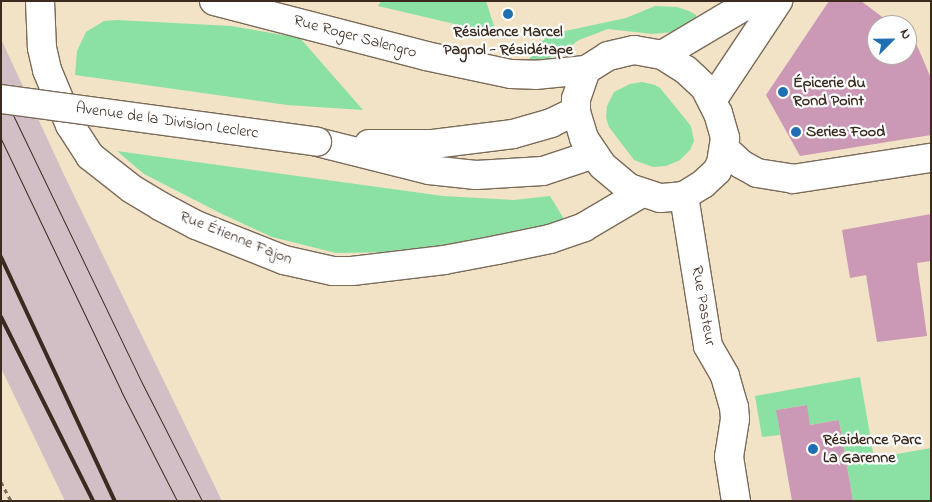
<!DOCTYPE html>
<html>
<head>
<meta charset="utf-8">
<style>
  body { margin:0 }
  #map { position:relative; width:932px; height:502px; overflow:hidden; background:#f2e2c6; font-family:"Indie Flower",sans-serif }
  div>[style] { position:absolute }
  [style*='--x'] { left:calc(var(--x)*1px); top:calc(var(--y)*1px); width:calc(var(--w)*1px); rotate:calc(var(--a)*1deg) }
  .industrial>* { inset:0; background:#d2bec5 }
  .green>* { inset:0; background:#8be1a4 }
  .building>* { inset:0; background:#cb98b5 }
  .path>* { height:3px; margin-top:-1.5px; transform-origin:0; background:repeating-linear-gradient(90deg,#7b6a59 0 4px,transparent 0 8px) }
  .roads { filter:drop-shadow(1px 0 #7b6a59) drop-shadow(-1px 0 #7b6a59) drop-shadow(0 1px #7b6a59) drop-shadow(0 -1px #7b6a59) }
  .minor>* { height:28px; margin:-14px; padding:0 14px; transform-origin:14px; border-radius:14px; background:#fff }
  .tram>* { height:1px; margin:-0.5px; padding:0 0.5px; transform-origin:0.5px; border-radius:0.5px; background:#3b2a1e }
  .rail>* { height:4px; margin:-2px; padding:0 2px; transform-origin:2px; border-radius:2px; background:#3b2a1e }
  .bridges { filter:drop-shadow(1px 0 #7b6a59) drop-shadow(-1px 0 #7b6a59) drop-shadow(0 1px #7b6a59) drop-shadow(0 -1px #7b6a59) }
  .minor-bridge>* { height:28px; margin:-14px; padding:0 14px; transform-origin:14px; border-radius:14px; background:#fff }
  .dots>* { width:14px; height:14px; translate:-50% -50%; box-sizing:border-box; border:2px solid #fff; border-radius:50% }
  span { translate:-50% -50%; white-space:nowrap; text-align:center; line-height:1.15; -webkit-text-stroke:4.5px #fff; paint-order:stroke }
  .poi-label { font-size:16px; color:#3b2a1e; font-weight:700 }
  .left { translate:0 -50%; text-align:left }
  .street-label { font-size:16px; color:#3b2a1e }
  .frame { position:absolute; inset:0; border:2px solid #3b2a1e; pointer-events:none }
  .north { position:absolute; left:867px; top:15px; width:50px; height:50px; box-sizing:border-box; background:#fff; border:1px solid #b1aaa5; border-radius:50%; rotate:67deg; font-size:14px; font-weight:700; line-height:20px; text-align:center; color:#3b2a1e }
  .north::after { content:''; display:block; margin:auto; width:18px; height:22px; background:#1f6fb2; clip-path:polygon(50% 0,100% 100%,50% 72%,0 100%) }
</style>
</head>
<body>
<div id="map">
  <div class="industrial">
    <div style="clip-path:polygon(1px 39px,66px 179px,222px 501px,65px 501px,1px 368px)"></div>
  </div>
  <div class="green">
    <div style="clip-path:polygon(381px 1px,486px 1px,494px 26px,493px 33px,378px 6px)"></div>
    <div style="clip-path:polygon(655px 6px,677px 7px,689px 11px,696px 15px,697px 21px,685px 29px,673px 32px,653px 34px,608px 29px,579px 40px,557px 56px,527px 63px,537px 45px,551px 34px,626px 18px)"></div>
    <div style="clip-path:polygon(117px 20px,231px 26px,300px 38px,363px 110px,287px 105px,75px 75px,77px 51px,86px 32px,104px 21px)"></div>
    <div style="clip-path:polygon(642px 82px,655px 85px,660px 88px,691px 126px,694px 141px,690px 150px,680px 160px,666px 166px,653px 167px,634px 160px,609px 127px,606px 118px,607px 106px,614px 92px,630px 84px)"></div>
    <div style="clip-path:polygon(117px 151px,443px 196px,514px 200px,550px 196px,564px 219px,540px 227px,436px 248px,390px 252px,336px 253px,272px 237px,222px 214px,144px 174px)"></div>
    <div style="clip-path:polygon(860px 377px,874px 458px,931px 448px,931px 501px,853px 501px,839px 420px,810px 425px,806px 405px,777px 410px,780px 435px,762px 437px,755px 396px)"></div>
  </div>
  <div class="building">
    <div style="clip-path:polygon(829px 1px,861px 1px,893px 25px,877px 25px,877px 55px,907px 55px,907px 35px,915px 41px,931px 78px,931px 135px,800px 156px,766px 95px)"></div>
    <div style="clip-path:polygon(931px 214px,931px 261px,917px 263px,927px 336px,877px 342px,866px 275px,850px 278px,842px 230px)"></div>
    <div style="clip-path:polygon(807px 405px,810px 425px,839px 420px,853px 501px,792px 501px,776px 410px)"></div>
  </div>
  <div class="path">
    <div style="--x:1;--y:482;--w:21;--a:62"></div>
  </div>
  <div class="roads">
    <div class="minor">
      <div style="--x:40;--y:1;--w:47;--a:87.6"></div>
      <div style="--x:42;--y:48;--w:23;--a:77"></div>
      <div style="--x:47;--y:70;--w:60;--a:67.3"></div>
      <div style="--x:70;--y:125;--w:37;--a:57"></div>
      <div style="--x:90;--y:156;--w:53;--a:38.2"></div>
      <div style="--x:132;--y:189;--w:33;--a:31"></div>
      <div style="--x:160;--y:206;--w:41;--a:27.8"></div>
      <div style="--x:196;--y:225;--w:95;--a:21.7"></div>
      <div style="--x:284;--y:260;--w:50;--a:12.7"></div>
      <div style="--x:333;--y:271;--w:19;--a:0"></div>
      <div style="--x:352;--y:271;--w:93;--a:-6.8"></div>
      <div style="--x:444;--y:260;--w:54;--a:-10.7"></div>
      <div style="--x:497;--y:250;--w:54;--a:-11.7"></div>
      <div style="--x:550;--y:239;--w:36;--a:-19"></div>
      <div style="--x:584;--y:227;--w:65;--a:-30.5"></div>
      <div style="--x:214;--y:1;--w:219;--a:14.5"></div>
      <div style="--x:426;--y:56;--w:87;--a:12"></div>
      <div style="--x:511;--y:74;--w:24;--a:2"></div>
      <div style="--x:535;--y:75;--w:51;--a:-5.6"></div>
      <div style="--x:634;--y:50;--w:28;--a:10"></div>
      <div style="--x:662;--y:55;--w:28;--a:32"></div>
      <div style="--x:686;--y:70;--w:26;--a:43"></div>
      <div style="--x:705;--y:88;--w:28;--a:63"></div>
      <div style="--x:718;--y:113;--w:26;--a:74"></div>
      <div style="--x:725;--y:138;--w:25;--a:99"></div>
      <div style="--x:721;--y:163;--w:9;--a:117"></div>
      <div style="--x:717;--y:171;--w:19;--a:137"></div>
      <div style="--x:703;--y:184;--w:22;--a:148"></div>
      <div style="--x:684;--y:196;--w:24;--a:175"></div>
      <div style="--x:660;--y:198;--w:33;--a:-162"></div>
      <div style="--x:629;--y:188;--w:35;--a:-140"></div>
      <div style="--x:602;--y:165;--w:32;--a:-124"></div>
      <div style="--x:584;--y:138;--w:28;--a:-107"></div>
      <div style="--x:576;--y:111;--w:12;--a:-90"></div>
      <div style="--x:576;--y:99;--w:31;--a:-71"></div>
      <div style="--x:586;--y:70;--w:26;--a:-32"></div>
      <div style="--x:608;--y:56;--w:27;--a:-13"></div>
      <div style="--x:662;--y:55;--w:106;--a:-30.7"></div>
      <div style="--x:713;--y:99;--w:118;--a:-56.4"></div>
      <div style="--x:317;--y:142;--w:115;--a:14"></div>
      <div style="--x:429;--y:170;--w:47;--a:6.1"></div>
      <div style="--x:476;--y:175;--w:67;--a:-3.4"></div>
      <div style="--x:543;--y:171;--w:54;--a:-18.4"></div>
      <div style="--x:369;--y:144;--w:64;--a:0"></div>
      <div style="--x:433;--y:144;--w:81;--a:-7.1"></div>
      <div style="--x:513;--y:134;--w:40;--a:-16"></div>
      <div style="--x:551;--y:123;--w:28;--a:-26"></div>
      <div style="--x:725;--y:149;--w:22;--a:43"></div>
      <div style="--x:741;--y:164;--w:18;--a:29"></div>
      <div style="--x:757;--y:173;--w:36;--a:9"></div>
      <div style="--x:793;--y:179;--w:140;--a:-8.7"></div>
      <div style="--x:684;--y:196;--w:152;--a:80.9"></div>
      <div style="--x:708;--y:346;--w:34;--a:60"></div>
      <div style="--x:725;--y:376;--w:32;--a:74"></div>
      <div style="--x:734;--y:407;--w:12;--a:85"></div>
      <div style="--x:735;--y:419;--w:38;--a:99"></div>
      <div style="--x:729;--y:457;--w:45;--a:81"></div>
    </div>
  </div>
  <div class="tram">
    <div style="--x:1;--y:90;--w:325;--a:64.3"></div>
    <div style="--x:142;--y:383;--w:132;--a:63"></div>
    <div style="--x:1;--y:139;--w:279;--a:64.5"></div>
    <div style="--x:121;--y:391;--w:123;--a:63"></div>
  </div>
  <div class="rail">
    <div style="--x:1;--y:257;--w:269;--a:65"></div>
    <div style="--x:1;--y:317;--w:206;--a:63.4"></div>
  </div>
  <div class="bridges">
    <div class="minor-bridge">
      <div style="--x:1;--y:99;--w:319;--a:7.7"></div>
    </div>
  </div>
  <div class="dots">
    <div style="left:508px;top:14px;background:#1f6fb2"></div>
    <div style="left:783px;top:92px;background:#1f6fb2"></div>
    <div style="left:796px;top:132px;background:#1f6fb2"></div>
    <div style="left:813px;top:449px;background:#1f6fb2"></div>
  </div>
  <div class="poi-label">
    <span style="left:508px;top:41px">Résidence Marcel<br>Pagnol - Résidétape</span>
    <span class="left" style="left:793px;top:92px">Épicerie du<br>Rond Point</span>
    <span class="left" style="left:806px;top:132px">Series Food</span>
    <span class="left" style="left:823px;top:449px">Résidence Parc<br>La Garenne</span>
  </div>
  <div class="street-label">
    <span style="left:355px;top:37px;rotate:15deg">Rue Roger Salengro</span>
    <span style="left:167px;top:121px;rotate:8deg">Avenue de la Division Leclerc</span>
    <span style="left:236px;top:238px;rotate:22deg">Rue Étienne Fajon</span>
    <span style="left:703px;top:306px;rotate:80deg">Rue Pasteur</span>
  </div>
  <div class="frame"></div>
  <div class="north">N</div>
</div>
</body>
</html>
